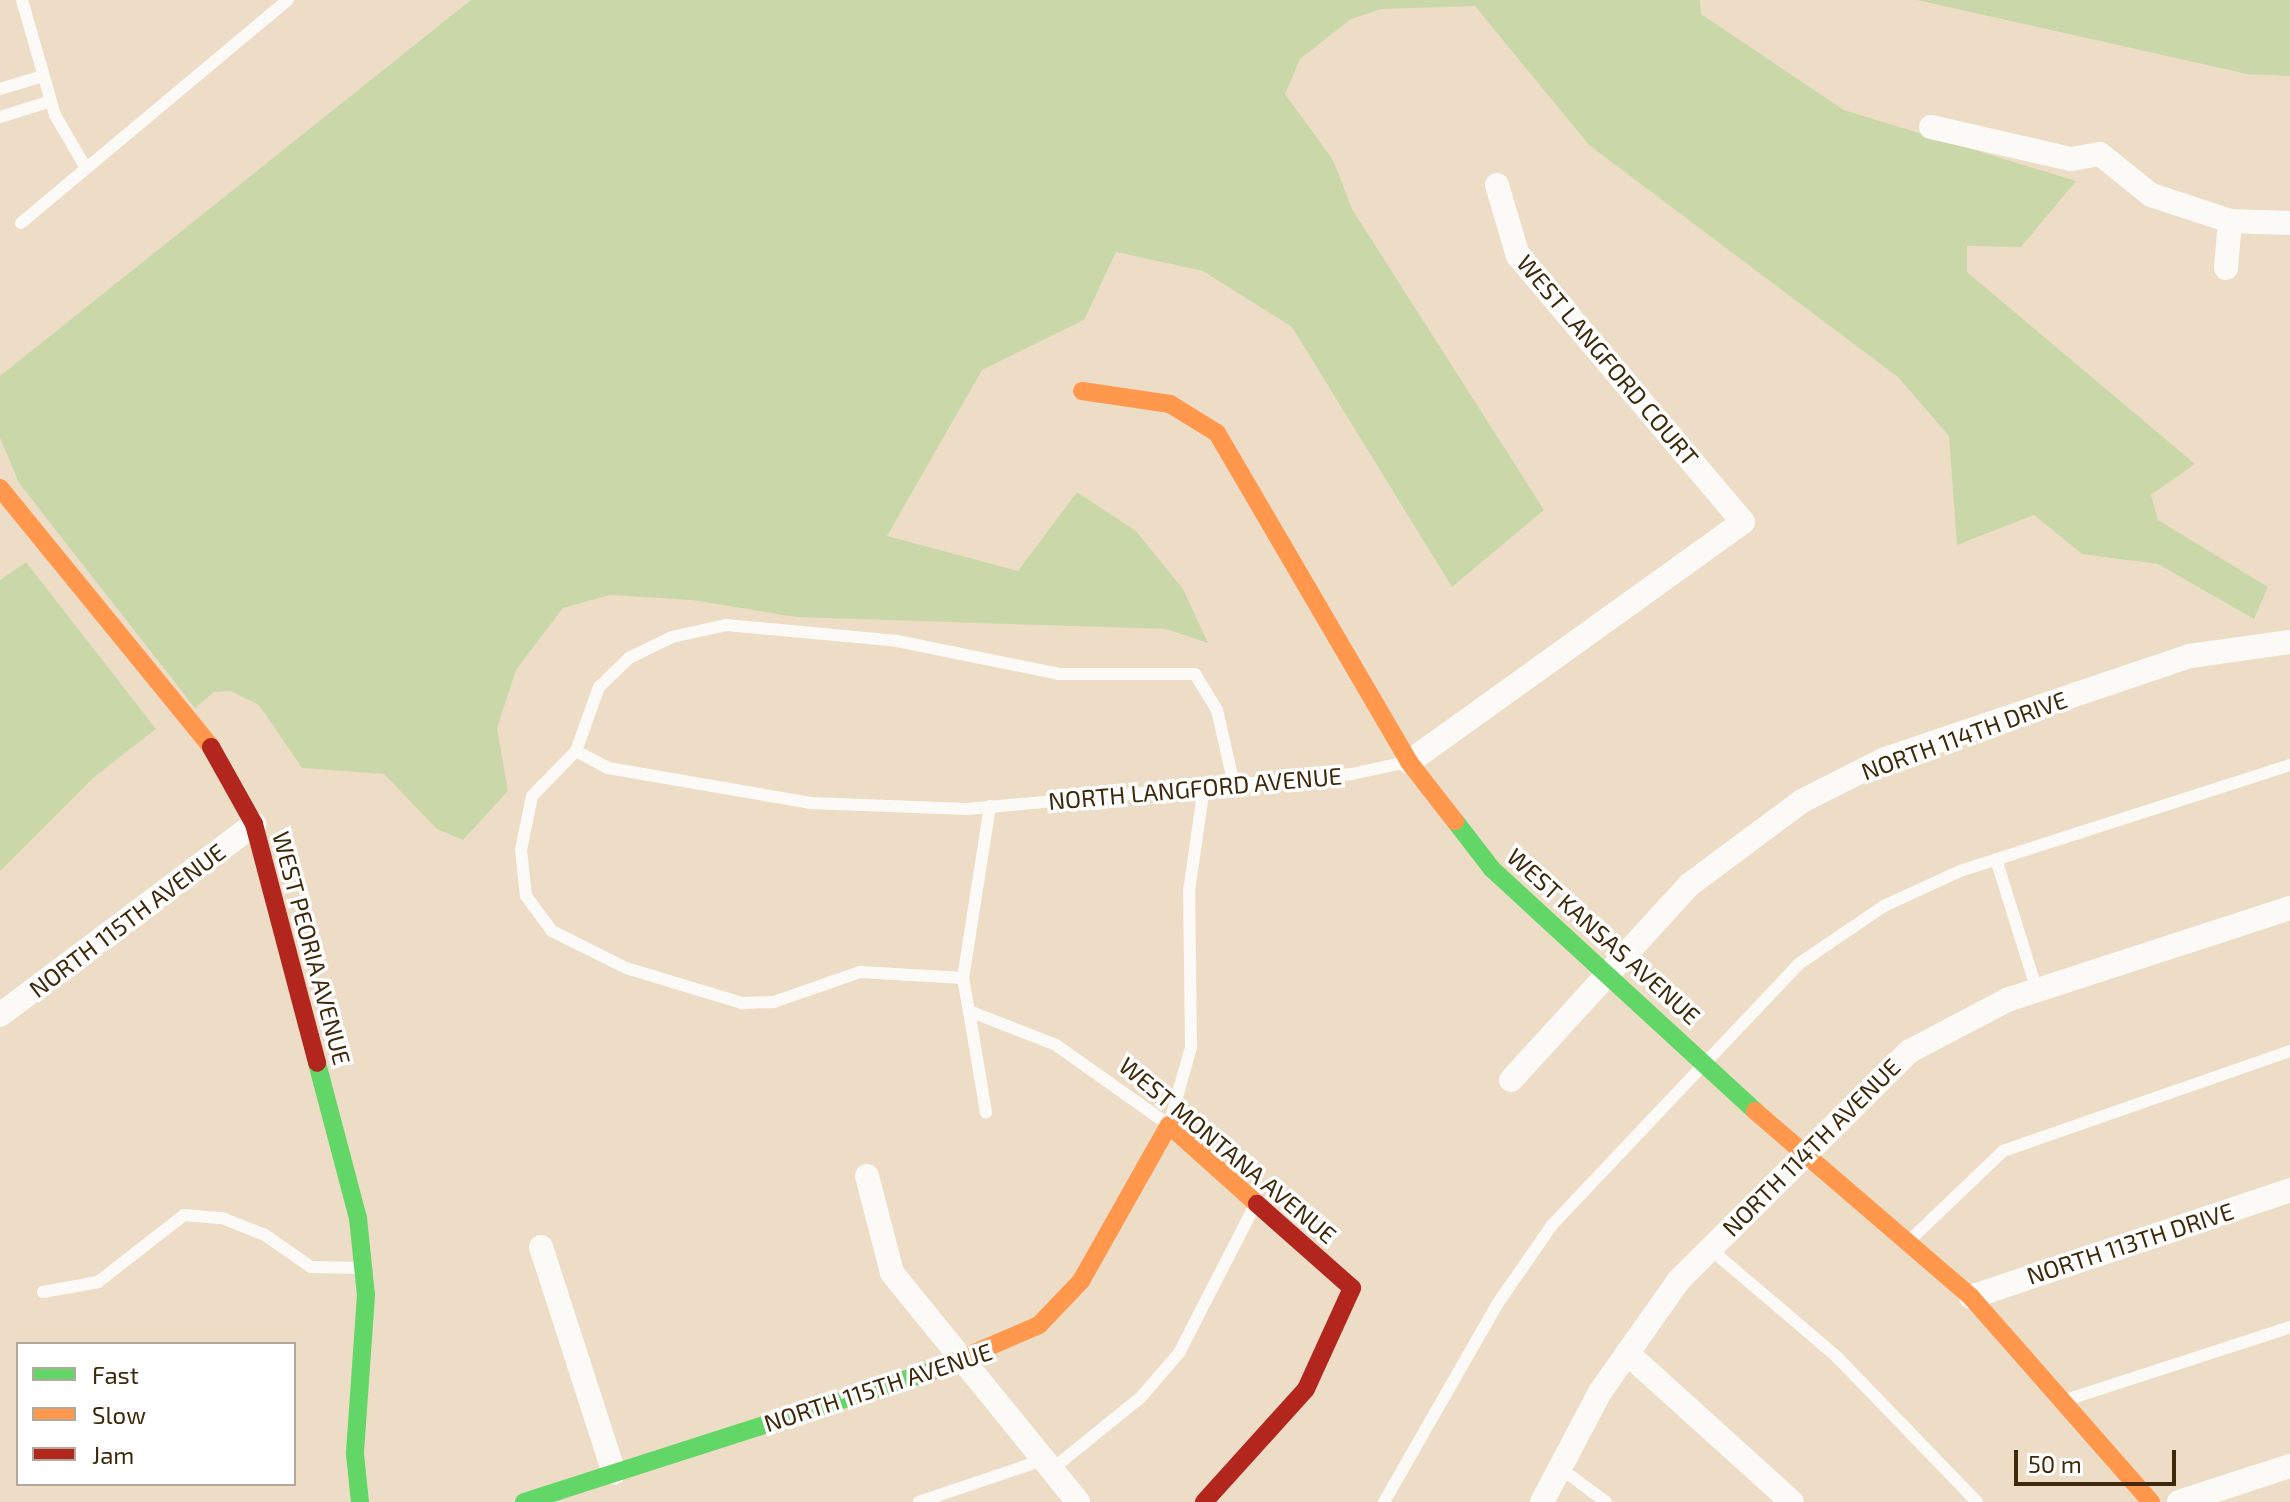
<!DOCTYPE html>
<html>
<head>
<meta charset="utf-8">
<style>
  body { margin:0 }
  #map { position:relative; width:2290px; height:1502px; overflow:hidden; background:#eeddc6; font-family:"Exo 2",sans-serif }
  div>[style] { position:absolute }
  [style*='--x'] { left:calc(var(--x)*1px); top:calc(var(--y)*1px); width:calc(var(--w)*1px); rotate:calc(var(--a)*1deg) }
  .green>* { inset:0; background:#cad8a9 }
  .lane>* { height:12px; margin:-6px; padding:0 6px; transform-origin:6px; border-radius:6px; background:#fcfaf6 }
  .street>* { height:24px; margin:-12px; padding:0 12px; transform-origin:12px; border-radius:12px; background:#fcfaf6 }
  .fast>* { height:18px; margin:-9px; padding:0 9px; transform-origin:9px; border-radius:9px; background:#63d668 }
  .slow>* { height:18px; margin:-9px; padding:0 9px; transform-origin:9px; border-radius:9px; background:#ff974d }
  .jam>* { height:18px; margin:-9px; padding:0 9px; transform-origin:9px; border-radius:9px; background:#b3261e }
  span { translate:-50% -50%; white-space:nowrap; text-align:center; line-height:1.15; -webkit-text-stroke:7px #fff; paint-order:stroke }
  .street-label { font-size:24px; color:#3e290a }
  .legend { position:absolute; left:16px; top:1342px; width:280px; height:144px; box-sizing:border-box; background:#fff; border:2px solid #b2a99d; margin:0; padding:10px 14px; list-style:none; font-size:24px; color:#3e290a }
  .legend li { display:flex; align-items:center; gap:16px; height:40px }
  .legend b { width:40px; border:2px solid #b2a99d }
  .scale { position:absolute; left:2014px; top:1450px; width:162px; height:36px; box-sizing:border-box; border:4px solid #3e290a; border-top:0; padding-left:10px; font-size:24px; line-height:28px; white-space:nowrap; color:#3e290a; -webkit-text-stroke:6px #fff; paint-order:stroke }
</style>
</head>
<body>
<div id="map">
  <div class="green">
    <div style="clip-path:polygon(471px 0,1700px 0,1701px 14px,1844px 110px,2076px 181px,2021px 247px,1967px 246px,1967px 272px,2195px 464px,2151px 495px,2158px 520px,2268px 587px,2254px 619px,2158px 564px,2082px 554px,2034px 515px,1957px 545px,1949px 436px,1898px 377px,1589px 145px,1475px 6px,1382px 9px,1351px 19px,1300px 59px,1285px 94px,1333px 160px,1352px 209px,1544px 510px,1452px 587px,1292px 327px,1203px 271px,1116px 252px,1084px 320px,982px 370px,887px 536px,1018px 571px,1077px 492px,1136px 531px,1183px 589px,1208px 643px,1166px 629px,796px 617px,692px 600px,610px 595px,563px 608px,516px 670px,497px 728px,508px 791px,463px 840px,437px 829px,384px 774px,302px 768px,259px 705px,231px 691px,214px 692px,195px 708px,19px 483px,0 438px,0 376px)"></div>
    <div style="clip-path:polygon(1917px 0,2290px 0,2290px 76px,2247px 74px)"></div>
    <div style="clip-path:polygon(26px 562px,156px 729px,94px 777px,0 871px,0 580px)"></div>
  </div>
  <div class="lane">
    <div style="--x:22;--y:0;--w:120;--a:74"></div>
    <div style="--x:55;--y:115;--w:61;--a:59.7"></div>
    <div style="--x:0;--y:89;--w:45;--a:-16.8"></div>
    <div style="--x:0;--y:117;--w:53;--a:-17.4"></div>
    <div style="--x:21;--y:223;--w:348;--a:-39.9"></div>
    <div style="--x:576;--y:751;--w:36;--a:28"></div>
    <div style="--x:608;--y:768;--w:205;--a:9.8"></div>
    <div style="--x:810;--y:803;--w:157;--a:2.2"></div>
    <div style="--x:967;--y:809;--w:387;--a:-5.2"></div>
    <div style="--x:1352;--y:774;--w:56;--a:-12.3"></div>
    <div style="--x:990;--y:806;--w:174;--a:98.9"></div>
    <div style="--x:963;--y:978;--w:34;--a:80"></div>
    <div style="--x:969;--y:1011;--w:93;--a:21.3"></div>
    <div style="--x:1056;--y:1045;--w:138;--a:35.3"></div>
    <div style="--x:1169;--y:1125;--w:81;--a:-74.2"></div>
    <div style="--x:1191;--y:1047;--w:156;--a:-90.7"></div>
    <div style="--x:1189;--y:891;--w:105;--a:-81.8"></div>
    <div style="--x:1996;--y:859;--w:138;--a:72.7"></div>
    <div style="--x:963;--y:978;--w:103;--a:-176.7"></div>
    <div style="--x:860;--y:972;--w:91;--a:160.8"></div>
    <div style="--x:774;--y:1002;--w:32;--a:178"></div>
    <div style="--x:742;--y:1003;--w:121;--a:-163.2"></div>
    <div style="--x:626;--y:968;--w:83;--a:-153.4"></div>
    <div style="--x:552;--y:931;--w:44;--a:-126.6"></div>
    <div style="--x:526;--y:896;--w:46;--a:-96.2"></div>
    <div style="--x:521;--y:850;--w:55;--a:-78.5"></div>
    <div style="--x:532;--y:796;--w:63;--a:-45.6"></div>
    <div style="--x:576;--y:751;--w:68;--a:-70.2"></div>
    <div style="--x:599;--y:687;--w:42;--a:-44"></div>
    <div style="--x:629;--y:658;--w:48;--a:-26"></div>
    <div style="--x:672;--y:637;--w:55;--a:-12.5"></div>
    <div style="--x:726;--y:625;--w:172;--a:5.3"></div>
    <div style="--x:897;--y:641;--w:165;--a:11.5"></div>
    <div style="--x:1059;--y:674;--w:136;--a:0"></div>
    <div style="--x:1195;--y:674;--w:42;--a:58.6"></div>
    <div style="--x:1217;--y:710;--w:77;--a:77.2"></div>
    <div style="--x:969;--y:1011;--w:103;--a:80.5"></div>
    <div style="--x:1910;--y:1240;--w:129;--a:-43.7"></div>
    <div style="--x:2003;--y:1151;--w:304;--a:-19.2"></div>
    <div style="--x:1709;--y:1248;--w:167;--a:40.4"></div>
    <div style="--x:1836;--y:1356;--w:203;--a:46"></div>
    <div style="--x:43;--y:1292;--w:56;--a:-10.3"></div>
    <div style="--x:98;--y:1282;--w:109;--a:-37.9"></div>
    <div style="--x:184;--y:1215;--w:38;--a:5"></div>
    <div style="--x:222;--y:1218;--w:46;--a:21.6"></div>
    <div style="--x:265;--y:1235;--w:56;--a:34.8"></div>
    <div style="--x:311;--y:1267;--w:49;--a:1.2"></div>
    <div style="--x:2069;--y:1399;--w:232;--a:-18"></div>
    <div style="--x:1560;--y:1468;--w:57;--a:36.5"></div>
    <div style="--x:1051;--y:1470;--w:116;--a:-39"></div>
    <div style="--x:1141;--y:1397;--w:58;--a:-49.2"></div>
    <div style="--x:1179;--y:1353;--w:166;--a:-62.8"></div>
    <div style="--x:919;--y:1502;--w:131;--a:-18.7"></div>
    <div style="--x:1384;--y:1502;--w:229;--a:-60.2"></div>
    <div style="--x:1498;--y:1303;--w:95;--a:-55.3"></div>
    <div style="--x:1552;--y:1225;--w:361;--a:-46.6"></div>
    <div style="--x:1800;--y:963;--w:102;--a:-34.2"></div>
    <div style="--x:1884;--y:906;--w:84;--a:-24.7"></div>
    <div style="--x:1960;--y:871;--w:347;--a:-17.8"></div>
  </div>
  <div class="street">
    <div style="--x:1931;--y:127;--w:144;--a:12.9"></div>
    <div style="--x:2071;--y:159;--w:29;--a:-10"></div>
    <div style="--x:2100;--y:154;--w:65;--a:38.8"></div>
    <div style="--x:2151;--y:195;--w:83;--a:18.2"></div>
    <div style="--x:2230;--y:221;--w:60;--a:1.9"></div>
    <div style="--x:2226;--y:268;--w:47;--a:-85.1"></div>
    <div style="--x:1409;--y:762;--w:411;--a:-35.7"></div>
    <div style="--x:1743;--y:522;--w:348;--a:-130.2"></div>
    <div style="--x:1518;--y:256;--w:74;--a:-106.5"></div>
    <div style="--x:0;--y:1015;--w:318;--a:-36.9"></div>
    <div style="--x:1511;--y:1080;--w:264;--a:-47.6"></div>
    <div style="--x:1689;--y:885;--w:141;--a:-36.6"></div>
    <div style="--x:1802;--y:801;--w:93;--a:-26.8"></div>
    <div style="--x:1885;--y:759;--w:322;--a:-18.7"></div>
    <div style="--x:2190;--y:656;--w:101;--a:-8"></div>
    <div style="--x:867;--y:1176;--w:100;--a:75.5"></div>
    <div style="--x:892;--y:1273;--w:295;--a:50.9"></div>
    <div style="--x:541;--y:1247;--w:237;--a:72.1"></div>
    <div style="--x:1971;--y:1297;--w:336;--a:-18.5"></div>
    <div style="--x:1627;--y:1353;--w:222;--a:42.1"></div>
    <div style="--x:1542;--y:1502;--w:124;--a:-62.2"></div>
    <div style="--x:1600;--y:1392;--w:137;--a:-54.8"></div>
    <div style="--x:1679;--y:1280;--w:325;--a:-44.8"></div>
    <div style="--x:1910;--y:1051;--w:110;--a:-27.7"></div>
    <div style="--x:2007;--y:1000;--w:298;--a:-18"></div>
    <div style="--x:2179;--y:1502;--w:117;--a:-18"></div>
  </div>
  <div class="fast">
    <div style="--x:1455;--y:821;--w:61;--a:52.4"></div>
    <div style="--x:1492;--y:869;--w:357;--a:42.6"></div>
    <div style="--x:317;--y:1063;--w:160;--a:75.2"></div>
    <div style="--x:358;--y:1218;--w:77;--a:84.1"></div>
    <div style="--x:366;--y:1295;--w:159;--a:94"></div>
    <div style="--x:355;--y:1454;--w:48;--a:84.1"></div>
    <div style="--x:524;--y:1502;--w:432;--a:-17.8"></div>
  </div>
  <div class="slow">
    <div style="--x:1082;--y:391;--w:89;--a:8.4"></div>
    <div style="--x:1170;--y:404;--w:55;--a:31.7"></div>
    <div style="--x:1217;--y:433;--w:381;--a:59.7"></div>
    <div style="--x:1409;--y:762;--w:75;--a:52.1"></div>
    <div style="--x:0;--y:488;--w:334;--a:50.8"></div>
    <div style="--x:1755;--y:1111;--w:285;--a:40.7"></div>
    <div style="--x:1971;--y:1297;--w:273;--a:48.7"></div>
    <div style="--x:935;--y:1370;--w:113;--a:-23.4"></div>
    <div style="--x:1039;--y:1325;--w:61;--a:-46.3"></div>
    <div style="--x:1081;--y:1281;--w:179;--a:-60.6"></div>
    <div style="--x:1169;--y:1125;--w:118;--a:41.9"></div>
  </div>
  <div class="jam">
    <div style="--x:211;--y:747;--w:88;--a:60.8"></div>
    <div style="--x:254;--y:824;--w:247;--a:75.2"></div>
    <div style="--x:1204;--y:1502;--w:152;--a:-47.9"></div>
    <div style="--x:1306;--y:1389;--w:111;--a:-65.5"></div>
    <div style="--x:1352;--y:1288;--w:127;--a:-138.5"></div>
  </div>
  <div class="street-label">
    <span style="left:1608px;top:360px;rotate:50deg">WEST LANGFORD COURT</span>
    <span style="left:1964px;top:735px;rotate:-20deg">NORTH 114TH DRIVE</span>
    <span style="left:1195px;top:788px;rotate:-5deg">NORTH LANGFORD AVENUE</span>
    <span style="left:127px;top:920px;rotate:-37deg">NORTH 115TH AVENUE</span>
    <span style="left:1604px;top:936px;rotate:42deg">WEST KANSAS AVENUE</span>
    <span style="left:312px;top:948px;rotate:75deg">WEST PEORIA AVENUE</span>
    <span style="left:1811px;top:1147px;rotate:-45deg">NORTH 114TH AVENUE</span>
    <span style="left:1228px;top:1150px;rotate:40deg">WEST MONTANA AVENUE</span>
    <span style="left:2130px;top:1243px;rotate:-18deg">NORTH 113TH DRIVE</span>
    <span style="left:878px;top:1387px;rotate:-18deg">NORTH 115TH AVENUE</span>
  </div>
  <ul class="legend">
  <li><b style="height:10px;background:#63d668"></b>Fast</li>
  <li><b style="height:10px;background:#ff974d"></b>Slow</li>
  <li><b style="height:10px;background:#b3261e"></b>Jam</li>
  </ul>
  <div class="scale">50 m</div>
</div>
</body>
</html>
